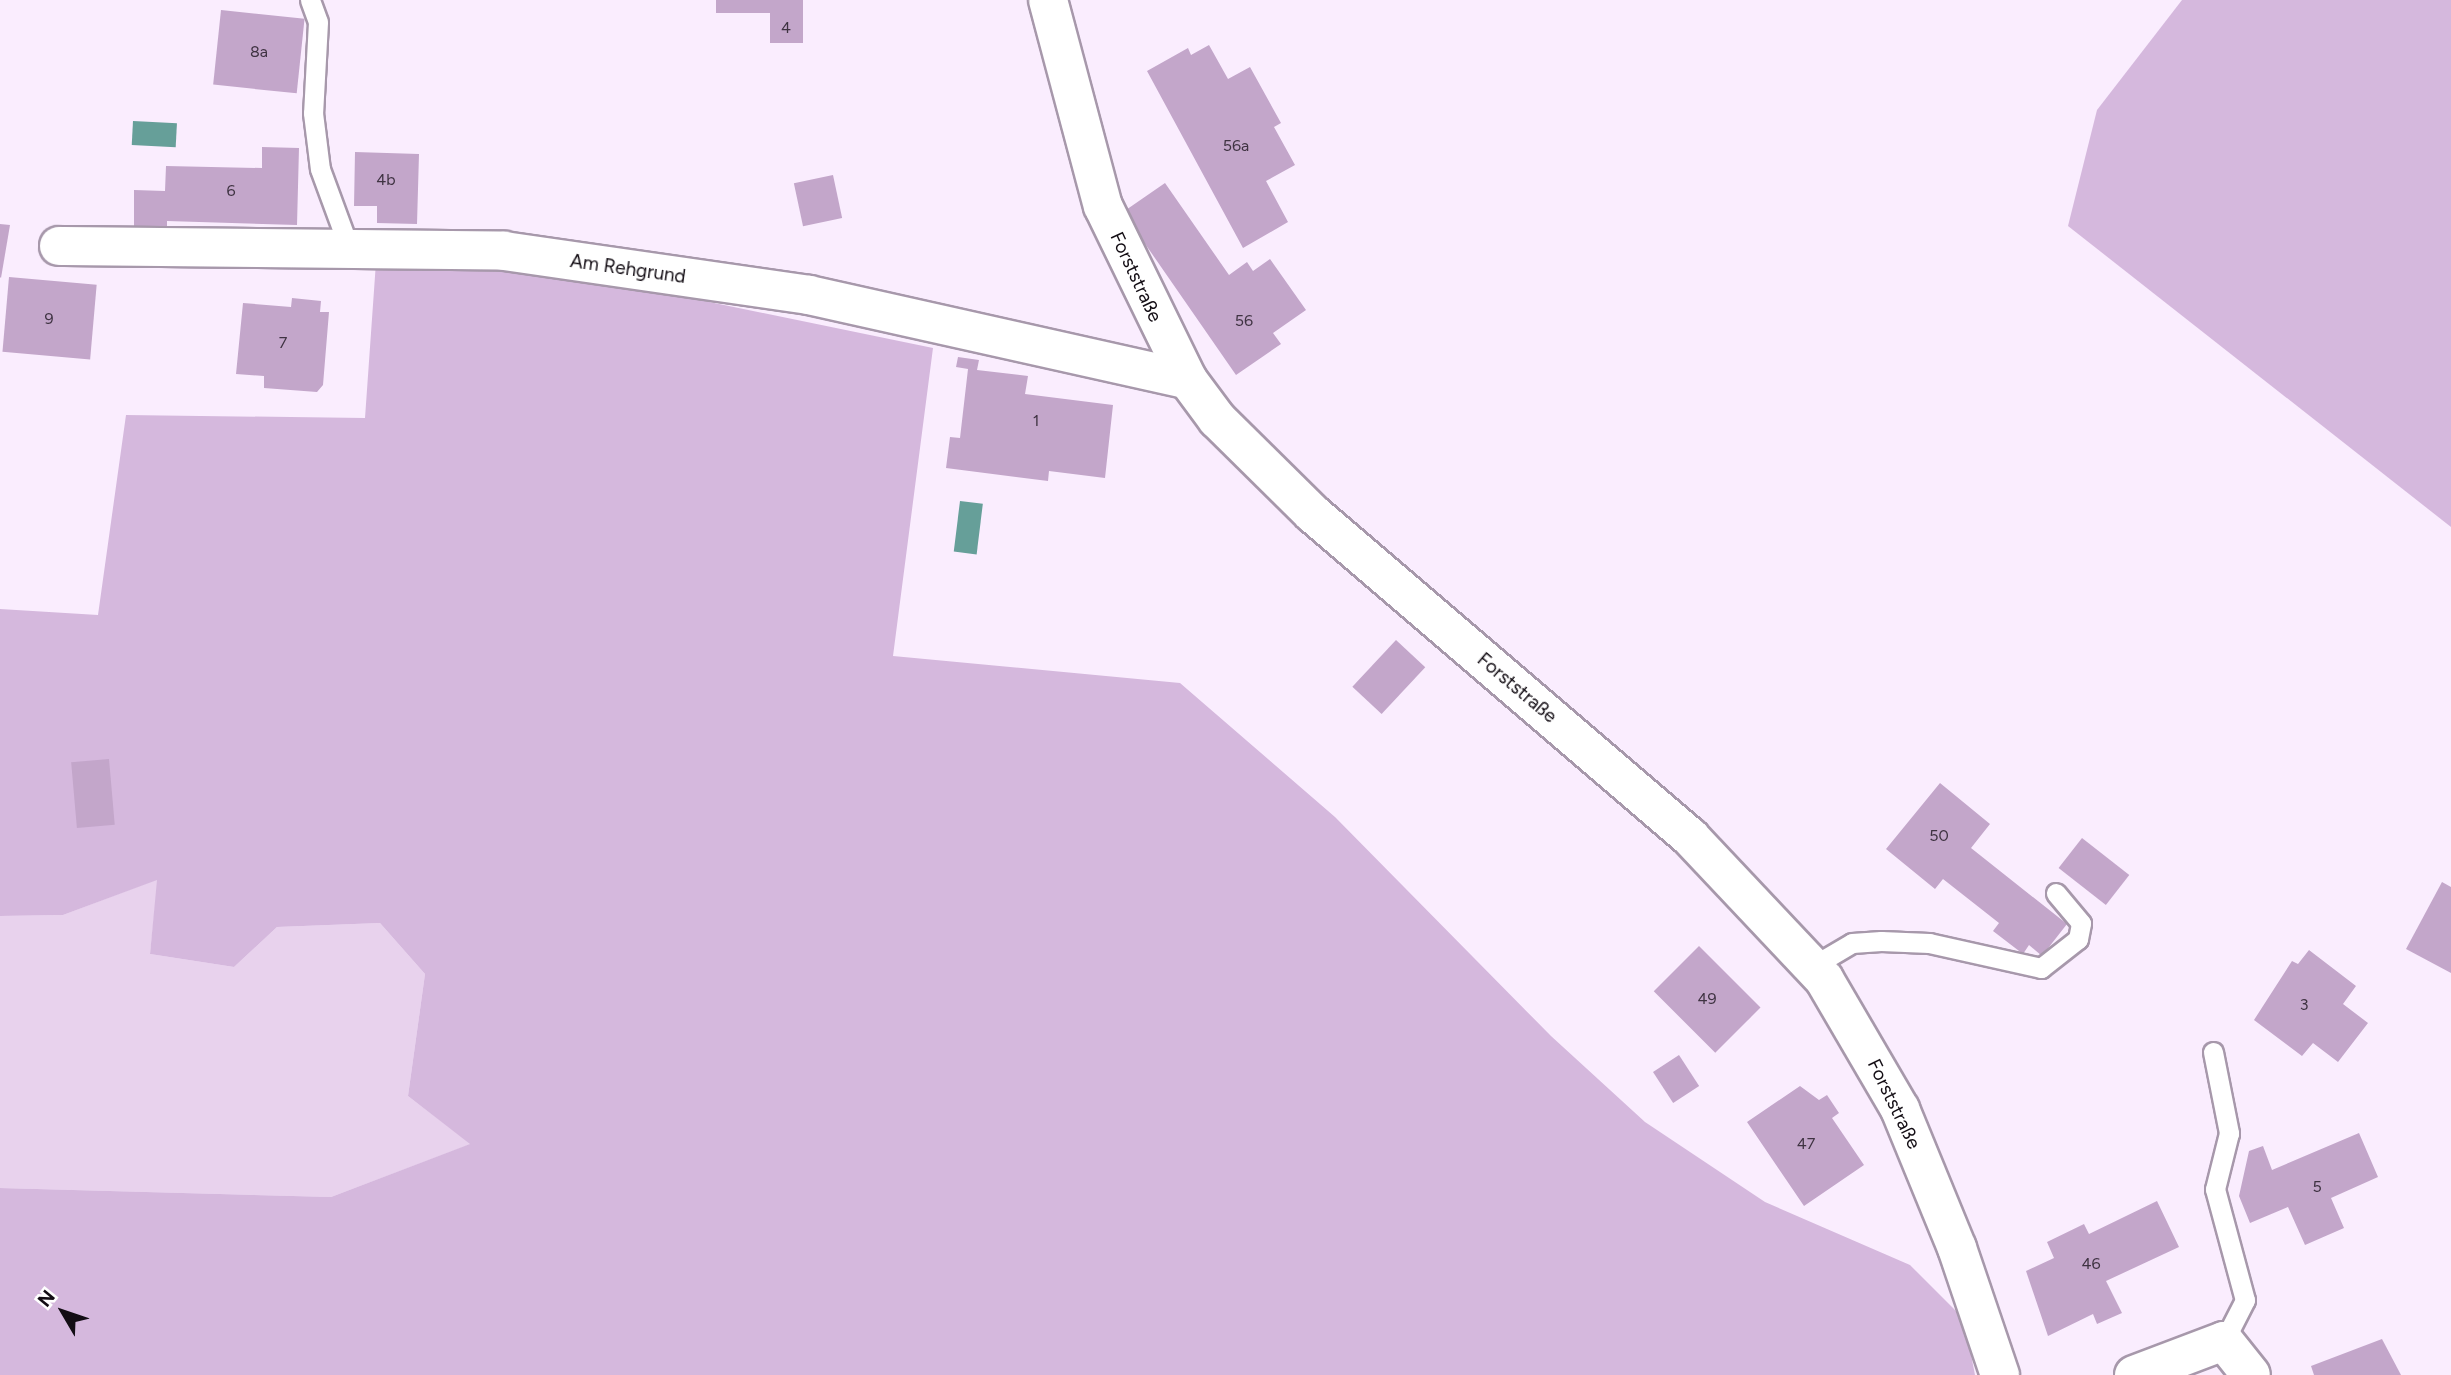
<!DOCTYPE html>
<html>
<head>
<meta charset="utf-8">
<style>
  body { margin:0 }
  #map { position:relative; width:2451px; height:1375px; overflow:hidden; background:#faedfe; font-family:Figtree,sans-serif }
  div>[style] { position:absolute }
  [style*='--x'] { left:calc(var(--x)*1px); top:calc(var(--y)*1px); width:calc(var(--w)*1px); rotate:calc(var(--a)*1deg) }
  .green>* { inset:0; background:#e8d2ed }
  .forest>* { inset:0; background:#d5b8dd }
  .water>* { inset:0; background:#669f99; transform-origin:0 0 }
  .building>* { inset:0; background:#c3a6ca; transform-origin:0 0 }
  .roads { filter:drop-shadow(2px 0 #a798ab) drop-shadow(-2px 0 #a798ab) drop-shadow(0 2px #a798ab) drop-shadow(0 -2px #a798ab) }
  .service>* { height:19px; margin:-9.5px; padding:0 9.5px; transform-origin:9.5px; border-radius:9.5px; background:#fff }
  .minor>* { height:38px; margin:-19px; padding:0 19px; transform-origin:19px; border-radius:19px; background:#fff }
  .tertiary>* { height:38px; margin:-19px; padding:0 19px; transform-origin:19px; border-radius:19px; background:#fff }
  span { translate:-50% -50%; white-space:nowrap; text-align:center; line-height:1.15; -webkit-text-stroke:5px #fff; paint-order:stroke }
  .number-label { font-size:16px; color:#3f3342 }
  .number-label span { -webkit-text-stroke-width:0 }
  .street-label { font-size:19px; color:#130d14 }
  .north { position:absolute; left:28px; top:1277px; width:70px; height:70px; -webkit-text-stroke:5px #fff; paint-order:stroke; rotate:309deg; font-size:19px; font-weight:700; line-height:28px; text-align:center; color:#130d14 }
  .north::after { content:''; display:block; margin:auto; width:24px; height:32px; background:#130d14; clip-path:polygon(50% 0,100% 100%,50% 72%,0 100%) }
</style>
</head>
<body>
<div id="map">
  <div class="green">
    <div style="clip-path:polygon(158px 879px,150px 954px,234px 967px,277px 927px,380px 923px,425px 974px,408px 1096px,471px 1144px,331px 1197px,0 1188px,0 916px,63px 915px)"></div>
  </div>
  <div class="forest">
    <div style="clip-path:polygon(2182px 0,2451px 0,2451px 527px,2068px 226px,2097px 110px)"></div>
    <div style="clip-path:polygon(434px 261px,593px 278px,933px 348px,893px 656px,1180px 683px,1335px 817px,1551px 1036px,1645px 1122px,1765px 1202px,1910px 1265px,1964px 1319px,1975px 1375px,0 1375px,0 1188px,331px 1197px,470px 1144px,408px 1096px,425px 974px,380px 923px,277px 927px,234px 967px,150px 954px,157px 880px,63px 915px,0 916px,0 609px,98px 615px,126px 415px,365px 418px,376px 262px)"></div>
  </div>
  <div class="water">
    <div style="left:133px;top:121px;width:44px;height:24px;rotate:3deg"></div>
    <div style="left:960px;top:501px;width:23px;height:51px;rotate:7deg"></div>
  </div>
  <div class="building">
    <div style="clip-path:polygon(716px 0,803px 0,803px 43px,770px 43px,770px 13px,716px 13px)"></div>
    <div style="left:221px;top:10px;width:84px;height:75px;rotate:6deg"></div>
    <div style="clip-path:polygon(1209px 45px,1228px 79px,1250px 67px,1281px 123px,1274px 127px,1295px 165px,1266px 181px,1288px 222px,1243px 248px,1147px 71px,1188px 48px,1191px 55px)"></div>
    <div style="clip-path:polygon(262px 147px,299px 148px,297px 225px,167px 221px,167px 235px,134px 234px,134px 190px,165px 191px,166px 166px,262px 168px)"></div>
    <div style="clip-path:polygon(355px 152px,419px 154px,417px 224px,377px 223px,377px 206px,354px 206px)"></div>
    <div style="left:833px;top:175px;width:44px;height:40px;rotate:78deg"></div>
    <div style="clip-path:polygon(1165px 183px,1229px 275px,1247px 262px,1253px 271px,1270px 259px,1306px 310px,1273px 333px,1281px 344px,1236px 375px,1123px 212px)"></div>
    <div style="clip-path:polygon(0 224px,10px 225px,1px 278px,0 277px)"></div>
    <div style="left:9px;top:277px;width:88px;height:75px;rotate:5deg"></div>
    <div style="clip-path:polygon(292px 298px,321px 301px,320px 312px,329px 312px,323px 385px,317px 392px,264px 388px,264px 376px,236px 374px,243px 303px,291px 307px)"></div>
    <div style="clip-path:polygon(958px 357px,979px 360px,977px 370px,1028px 376px,1025px 394px,1113px 405px,1105px 478px,1049px 471px,1048px 481px,946px 468px,950px 437px,960px 438px,968px 369px,956px 367px)"></div>
    <div style="left:1396px;top:640px;width:40px;height:64px;rotate:43deg"></div>
    <div style="left:109px;top:759px;width:66px;height:38px;rotate:85deg"></div>
    <div style="clip-path:polygon(1940px 783px,1990px 824px,1971px 848px,2067px 924px,2042px 956px,2029px 945px,2023px 954px,1993px 931px,1999px 923px,1943px 879px,1935px 889px,1886px 849px)"></div>
    <div style="left:2082px;top:838px;width:60px;height:38px;rotate:38deg"></div>
    <div style="clip-path:polygon(2442px 882px,2451px 887px,2451px 973px,2406px 949px)"></div>
    <div style="left:1699px;top:946px;width:87px;height:64px;rotate:45deg"></div>
    <div style="clip-path:polygon(2309px 950px,2356px 986px,2343px 1004px,2368px 1023px,2338px 1062px,2313px 1043px,2302px 1056px,2254px 1020px,2292px 961px,2298px 964px)"></div>
    <div style="left:1679px;top:1055px;width:37px;height:31px;rotate:57deg"></div>
    <div style="clip-path:polygon(1800px 1086px,1819px 1100px,1827px 1095px,1839px 1113px,1832px 1118px,1864px 1165px,1804px 1206px,1747px 1122px)"></div>
    <div style="clip-path:polygon(2359px 1133px,2378px 1177px,2331px 1198px,2344px 1228px,2305px 1245px,2288px 1207px,2250px 1223px,2239px 1196px,2249px 1151px,2263px 1146px,2272px 1170px)"></div>
    <div style="clip-path:polygon(2157px 1201px,2179px 1247px,2106px 1281px,2122px 1313px,2097px 1324px,2093px 1314px,2048px 1336px,2026px 1271px,2054px 1258px,2047px 1242px,2084px 1224px,2089px 1234px)"></div>
    <div style="clip-path:polygon(2382px 1339px,2401px 1375px,2314px 1375px,2311px 1366px)"></div>
  </div>
  <div class="roads">
    <div class="service">
      <div style="--x:310;--y:0;--w:23;--a:70"></div>
      <div style="--x:318;--y:22;--w:91;--a:93.1"></div>
      <div style="--x:313;--y:113;--w:56;--a:82.9"></div>
      <div style="--x:320;--y:169;--w:84;--a:69.8"></div>
      <div style="--x:1813;--y:966;--w:45;--a:-30.5"></div>
      <div style="--x:1852;--y:943;--w:29;--a:-4"></div>
      <div style="--x:1881;--y:941;--w:48;--a:2.4"></div>
      <div style="--x:1929;--y:943;--w:115;--a:12.6"></div>
      <div style="--x:2041;--y:968;--w:47;--a:-38.1"></div>
      <div style="--x:2078;--y:939;--w:16;--a:-79"></div>
      <div style="--x:2081;--y:923;--w:39;--a:-130"></div>
      <div style="--x:2213;--y:1052;--w:83;--a:78.8"></div>
      <div style="--x:2229;--y:1133;--w:58;--a:104"></div>
      <div style="--x:2215;--y:1189;--w:115;--a:74.9"></div>
      <div style="--x:2245;--y:1300;--w:46;--a:117.1"></div>
    </div>
    <div class="minor">
      <div style="--x:59;--y:246;--w:445;--a:0.6"></div>
      <div style="--x:504;--y:251;--w:308;--a:8.2"></div>
      <div style="--x:809;--y:295;--w:388;--a:12.6"></div>
      <div style="--x:2134;--y:1375;--w:96;--a:-20.7"></div>
      <div style="--x:2224;--y:1341;--w:43;--a:51.5"></div>
    </div>
    <div class="tertiary">
      <div style="--x:1048;--y:0;--w:213;--a:75.1"></div>
      <div style="--x:1103;--y:206;--w:194;--a:64"></div>
      <div style="--x:1188;--y:380;--w:49;--a:53.4"></div>
      <div style="--x:1217;--y:419;--w:134;--a:44.7"></div>
      <div style="--x:1312;--y:513;--w:499;--a:40.6"></div>
      <div style="--x:1691;--y:838;--w:194;--a:46.7"></div>
      <div style="--x:1824;--y:979;--w:151;--a:59.7"></div>
      <div style="--x:1900;--y:1109;--w:150;--a:67.7"></div>
      <div style="--x:1957;--y:1248;--w:134;--a:71.3"></div>
    </div>
  </div>
  <div class="number-label">
    <span style="left:786px;top:28px">4</span>
    <span style="left:259px;top:52px">8a</span>
    <span style="left:1236px;top:146px">56a</span>
    <span style="left:386px;top:180px">4b</span>
    <span style="left:231px;top:191px">6</span>
    <span style="left:49px;top:319px">9</span>
    <span style="left:1244px;top:321px">56</span>
    <span style="left:283px;top:343px">7</span>
    <span style="left:1036px;top:421px">1</span>
    <span style="left:1939px;top:836px">50</span>
    <span style="left:1707px;top:999px">49</span>
    <span style="left:2304px;top:1005px">3</span>
    <span style="left:1806px;top:1144px">47</span>
    <span style="left:2317px;top:1187px">5</span>
    <span style="left:2091px;top:1264px">46</span>
  </div>
  <div class="street-label">
    <span style="left:628px;top:269px;rotate:8deg">Am Rehgrund</span>
    <span style="left:1136px;top:277px;rotate:65deg">Forststraße</span>
    <span style="left:1517px;top:688px;rotate:40deg">Forststraße</span>
    <span style="left:1894px;top:1104px;rotate:64deg">Forststraße</span>
  </div>
  <div class="north">N</div>
</div>
</body>
</html>
